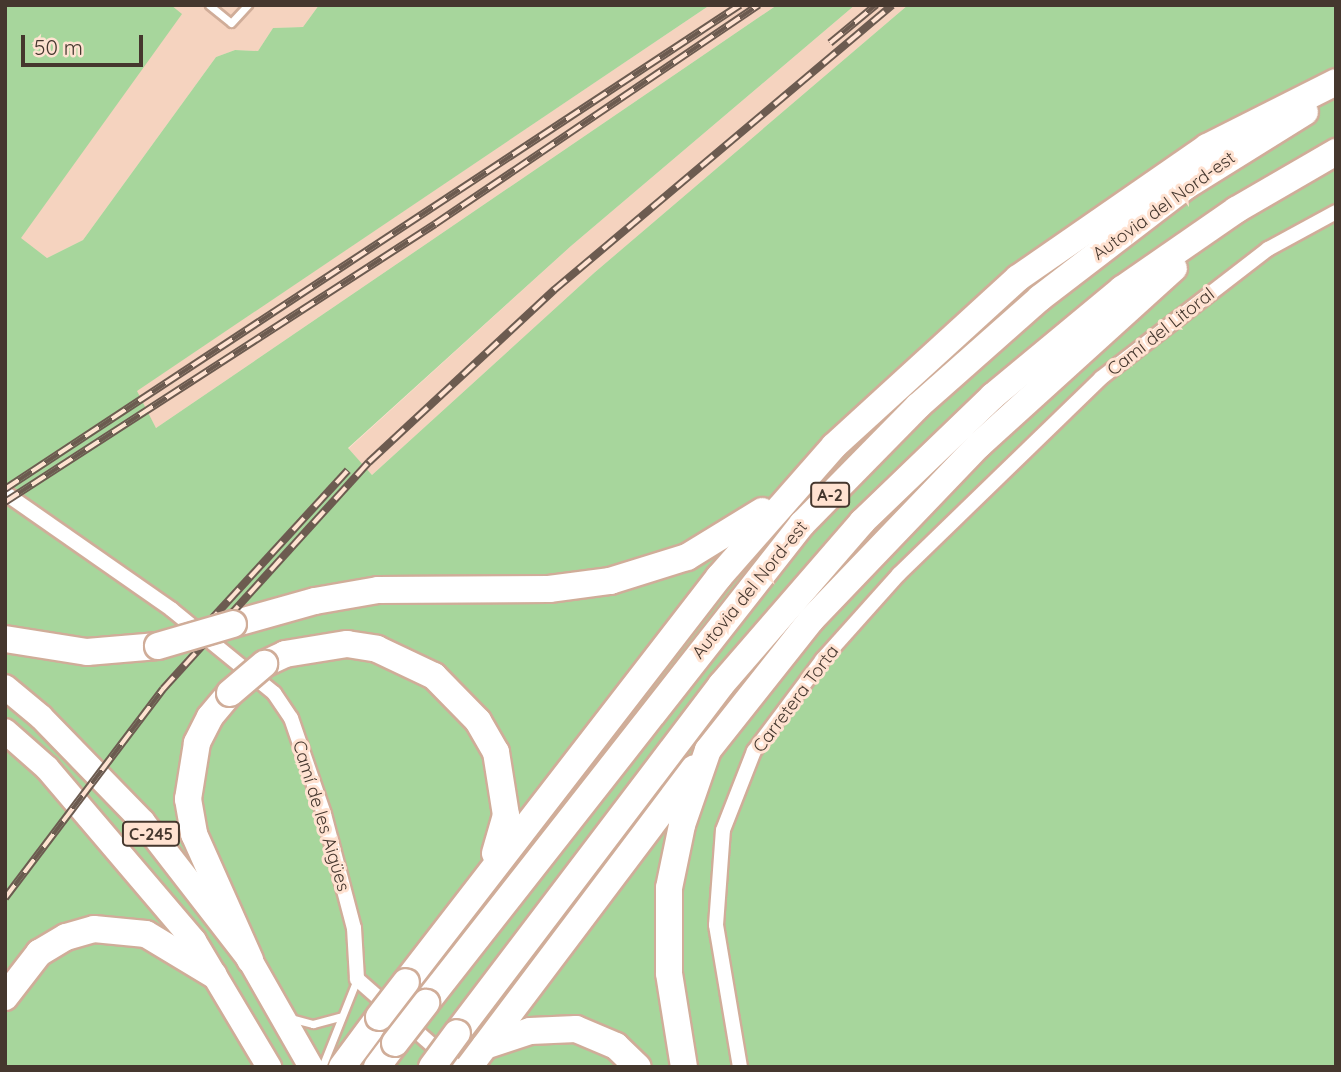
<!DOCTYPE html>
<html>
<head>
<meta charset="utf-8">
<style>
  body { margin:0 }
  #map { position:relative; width:1341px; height:1072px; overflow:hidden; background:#ffe2d1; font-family:Quicksand,sans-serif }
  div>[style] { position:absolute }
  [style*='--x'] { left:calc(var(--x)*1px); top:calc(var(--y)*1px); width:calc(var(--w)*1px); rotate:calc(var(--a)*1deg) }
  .built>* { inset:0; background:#f5d3bf }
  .green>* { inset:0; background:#a7d69c }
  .roads { filter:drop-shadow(2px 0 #d0ad99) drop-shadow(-2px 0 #d0ad99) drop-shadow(0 2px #d0ad99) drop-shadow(0 -2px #d0ad99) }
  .service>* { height:7px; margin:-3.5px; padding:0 3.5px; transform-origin:3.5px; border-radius:3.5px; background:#fff }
  .minor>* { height:14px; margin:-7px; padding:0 7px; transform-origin:7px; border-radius:7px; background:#fff }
  .trunk>* { height:24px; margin:-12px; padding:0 12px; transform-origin:12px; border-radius:12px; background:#fff }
  .motorway>* { height:26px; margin:-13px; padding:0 13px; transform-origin:13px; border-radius:13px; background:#fff }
  .rail>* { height:8px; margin-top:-4px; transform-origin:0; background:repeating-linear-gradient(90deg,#ffe2d1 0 16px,#6c5b50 0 32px); box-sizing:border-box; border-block:2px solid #6c5b50 }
  .bridges { filter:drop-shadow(2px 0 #d0ad99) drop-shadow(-2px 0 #d0ad99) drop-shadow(0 2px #d0ad99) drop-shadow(0 -2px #d0ad99) }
  .motorway-bridge>* { height:26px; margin:-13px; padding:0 13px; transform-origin:13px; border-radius:13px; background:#fff }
  span { translate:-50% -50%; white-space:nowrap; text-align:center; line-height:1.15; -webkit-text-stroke:6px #ffe2d1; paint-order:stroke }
  .shield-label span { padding:2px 5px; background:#ffe2d1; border:2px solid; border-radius:5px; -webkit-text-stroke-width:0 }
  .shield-label { font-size:16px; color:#45372e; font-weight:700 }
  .street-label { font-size:18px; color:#45372e }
  .frame { position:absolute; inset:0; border:7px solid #45372e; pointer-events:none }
  .scale { position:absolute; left:21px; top:35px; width:122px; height:32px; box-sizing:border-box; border:4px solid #45372e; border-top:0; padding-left:9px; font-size:21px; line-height:24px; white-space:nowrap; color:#45372e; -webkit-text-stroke:5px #ffe2d1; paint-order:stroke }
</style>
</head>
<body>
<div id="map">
  <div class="built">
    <div style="clip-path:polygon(171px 5px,319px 5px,303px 27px,273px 28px,258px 51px,235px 50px,216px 57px,83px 240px,47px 258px,20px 238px,181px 14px)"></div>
    <div style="clip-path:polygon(710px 5px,777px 5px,156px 428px,136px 391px)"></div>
    <div style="clip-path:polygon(855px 5px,908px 5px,594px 273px,372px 475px,348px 449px,571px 246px)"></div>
  </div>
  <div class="green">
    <div style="clip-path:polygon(5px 5px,171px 5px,182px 14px,21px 238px,47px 258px,83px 240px,216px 57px,235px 50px,258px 51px,273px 28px,303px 27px,319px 5px,710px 5px,137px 391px,156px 428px,777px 5px,855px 5px,571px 246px,348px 448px,372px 475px,594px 273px,908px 5px,1336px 5px,1336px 1067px,5px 1067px)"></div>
  </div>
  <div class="roads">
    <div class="service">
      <div style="--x:209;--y:5;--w:28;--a:39"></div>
      <div style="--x:231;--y:23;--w:25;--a:-47"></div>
      <div style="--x:290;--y:1018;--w:24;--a:15"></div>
      <div style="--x:313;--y:1024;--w:28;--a:-15"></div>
      <div style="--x:322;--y:1067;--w:95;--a:-68.3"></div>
    </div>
    <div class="minor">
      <div style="--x:5;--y:493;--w:203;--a:34.9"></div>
      <div style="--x:171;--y:609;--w:133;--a:39.2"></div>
      <div style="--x:274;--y:693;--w:30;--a:56"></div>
      <div style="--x:291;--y:718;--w:102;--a:71"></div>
      <div style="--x:324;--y:814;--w:118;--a:75.3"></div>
      <div style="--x:354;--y:928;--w:51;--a:86.6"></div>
      <div style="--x:357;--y:979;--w:133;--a:41.3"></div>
      <div style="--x:740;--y:1067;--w:144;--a:-99.6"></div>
      <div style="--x:716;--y:925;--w:95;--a:-85.8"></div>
      <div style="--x:723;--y:830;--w:85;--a:-68.6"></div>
      <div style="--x:754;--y:751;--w:114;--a:-53.2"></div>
      <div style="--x:822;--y:660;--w:115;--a:-48.2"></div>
      <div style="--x:899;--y:574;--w:281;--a:-44.1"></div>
      <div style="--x:1101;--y:378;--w:211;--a:-37.7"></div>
      <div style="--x:1268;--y:249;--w:77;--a:-28.6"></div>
    </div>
    <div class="trunk">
      <div style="--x:5;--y:687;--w:47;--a:39.8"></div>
      <div style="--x:41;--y:717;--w:146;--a:45.8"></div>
      <div style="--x:143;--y:822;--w:175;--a:52.2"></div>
      <div style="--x:250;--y:960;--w:123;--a:60.3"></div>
      <div style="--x:5;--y:731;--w:56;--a:41.4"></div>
      <div style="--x:47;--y:768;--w:227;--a:49.6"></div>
      <div style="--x:194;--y:941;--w:147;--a:59.2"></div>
    </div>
    <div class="motorway">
      <div style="--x:233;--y:624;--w:85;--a:-15.7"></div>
      <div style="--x:315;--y:601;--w:64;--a:-9.9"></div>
      <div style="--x:378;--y:590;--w:171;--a:-0.3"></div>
      <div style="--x:549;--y:589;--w:62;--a:-7.5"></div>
      <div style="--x:610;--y:581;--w:81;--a:-17.3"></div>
      <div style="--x:687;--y:557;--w:88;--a:-31.5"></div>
      <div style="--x:5;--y:639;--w:83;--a:9"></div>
      <div style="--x:87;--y:652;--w:71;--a:-4.8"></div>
      <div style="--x:264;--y:664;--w:23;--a:-25"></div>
      <div style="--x:285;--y:654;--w:63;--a:-9.2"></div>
      <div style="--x:347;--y:644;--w:30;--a:9"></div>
      <div style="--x:377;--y:649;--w:63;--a:25.3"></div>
      <div style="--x:434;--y:676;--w:63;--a:45.6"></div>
      <div style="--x:478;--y:721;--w:36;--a:60"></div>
      <div style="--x:496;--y:752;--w:64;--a:81"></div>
      <div style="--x:506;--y:815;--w:40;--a:106"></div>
      <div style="--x:230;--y:693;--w:31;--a:130"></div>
      <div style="--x:210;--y:717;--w:29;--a:117"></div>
      <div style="--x:197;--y:743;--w:57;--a:99.1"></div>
      <div style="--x:188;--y:799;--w:36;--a:80"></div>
      <div style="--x:194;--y:834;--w:138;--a:66"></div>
      <div style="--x:406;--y:982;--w:512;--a:-52.3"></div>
      <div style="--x:719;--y:577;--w:174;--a:-48.7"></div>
      <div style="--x:834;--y:446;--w:249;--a:-42.4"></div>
      <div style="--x:1018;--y:278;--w:230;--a:-34.7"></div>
      <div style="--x:1207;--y:147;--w:144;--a:-26.7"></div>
      <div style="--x:5;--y:997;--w:56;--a:-52.3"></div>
      <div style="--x:39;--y:953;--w:31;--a:-31"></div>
      <div style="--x:66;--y:937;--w:29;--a:-16"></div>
      <div style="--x:94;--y:929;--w:52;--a:5.5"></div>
      <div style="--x:146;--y:934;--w:79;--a:31.1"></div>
      <div style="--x:426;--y:1003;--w:609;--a:-51.87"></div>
      <div style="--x:802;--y:524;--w:165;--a:-45.5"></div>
      <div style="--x:918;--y:406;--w:163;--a:-41.5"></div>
      <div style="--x:1040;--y:298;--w:184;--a:-37.5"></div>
      <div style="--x:1186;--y:186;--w:140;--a:-31.9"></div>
      <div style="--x:457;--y:1033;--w:437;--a:-52.8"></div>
      <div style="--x:721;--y:685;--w:216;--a:-49.1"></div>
      <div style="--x:862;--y:522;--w:182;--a:-43.9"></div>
      <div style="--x:993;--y:396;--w:168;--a:-39.7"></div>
      <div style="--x:1122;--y:289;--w:139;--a:-34.7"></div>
      <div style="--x:1236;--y:210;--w:116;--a:-30.1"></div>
      <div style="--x:485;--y:1046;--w:47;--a:-18.4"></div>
      <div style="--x:530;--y:1031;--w:46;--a:-2.5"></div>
      <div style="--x:576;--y:1029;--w:43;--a:23"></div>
      <div style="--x:616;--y:1046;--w:30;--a:44"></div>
      <div style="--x:342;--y:1067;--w:62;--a:-53.5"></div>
      <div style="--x:377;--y:1067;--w:30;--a:-53"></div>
      <div style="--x:469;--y:1067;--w:374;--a:-53"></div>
      <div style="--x:684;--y:1067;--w:95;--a:-99.1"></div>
      <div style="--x:669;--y:973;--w:85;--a:-90"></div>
      <div style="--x:669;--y:888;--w:64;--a:-78.3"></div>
      <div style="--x:682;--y:825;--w:79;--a:-70.9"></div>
      <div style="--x:708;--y:750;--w:166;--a:-51.6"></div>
      <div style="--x:811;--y:620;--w:243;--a:-46.2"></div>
      <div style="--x:979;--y:445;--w:263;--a:-42.2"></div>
    </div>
  </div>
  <div class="rail">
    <div style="--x:830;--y:43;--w:60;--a:-39.6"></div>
    <div style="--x:5;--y:489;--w:880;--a:-33.37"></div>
    <div style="--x:5;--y:502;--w:512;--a:-32.88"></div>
    <div style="--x:435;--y:224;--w:391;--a:-34.1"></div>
    <div style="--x:185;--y:648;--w:241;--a:-47.5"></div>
    <div style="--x:5;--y:898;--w:262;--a:-52.9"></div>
    <div style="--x:163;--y:689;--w:307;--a:-47.8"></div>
    <div style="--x:369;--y:462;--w:253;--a:-42.9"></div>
    <div style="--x:554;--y:290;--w:442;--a:-40.1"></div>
  </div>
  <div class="bridges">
    <div class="motorway-bridge">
      <div style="--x:158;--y:646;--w:78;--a:-16.3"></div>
      <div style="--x:230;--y:693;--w:45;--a:-40.5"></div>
      <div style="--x:379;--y:1017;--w:44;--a:-52.4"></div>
      <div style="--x:395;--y:1043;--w:51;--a:-52.2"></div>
      <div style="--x:432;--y:1067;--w:42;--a:-53.7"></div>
    </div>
  </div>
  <div class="shield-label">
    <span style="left:830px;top:495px">A-2</span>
    <span style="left:151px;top:834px">C-245</span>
  </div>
  <div class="street-label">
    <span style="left:1164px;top:206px;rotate:-36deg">Autovia del Nord-est</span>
    <span style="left:1161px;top:332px;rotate:-38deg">Camí del Litoral</span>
    <span style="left:750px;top:590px;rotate:-51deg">Autovia del Nord-est</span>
    <span style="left:796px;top:699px;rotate:-53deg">Carretera Torta</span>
    <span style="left:321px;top:816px;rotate:73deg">Camí de les Aigües</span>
  </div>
  <div class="frame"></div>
  <div class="scale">50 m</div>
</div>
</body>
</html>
